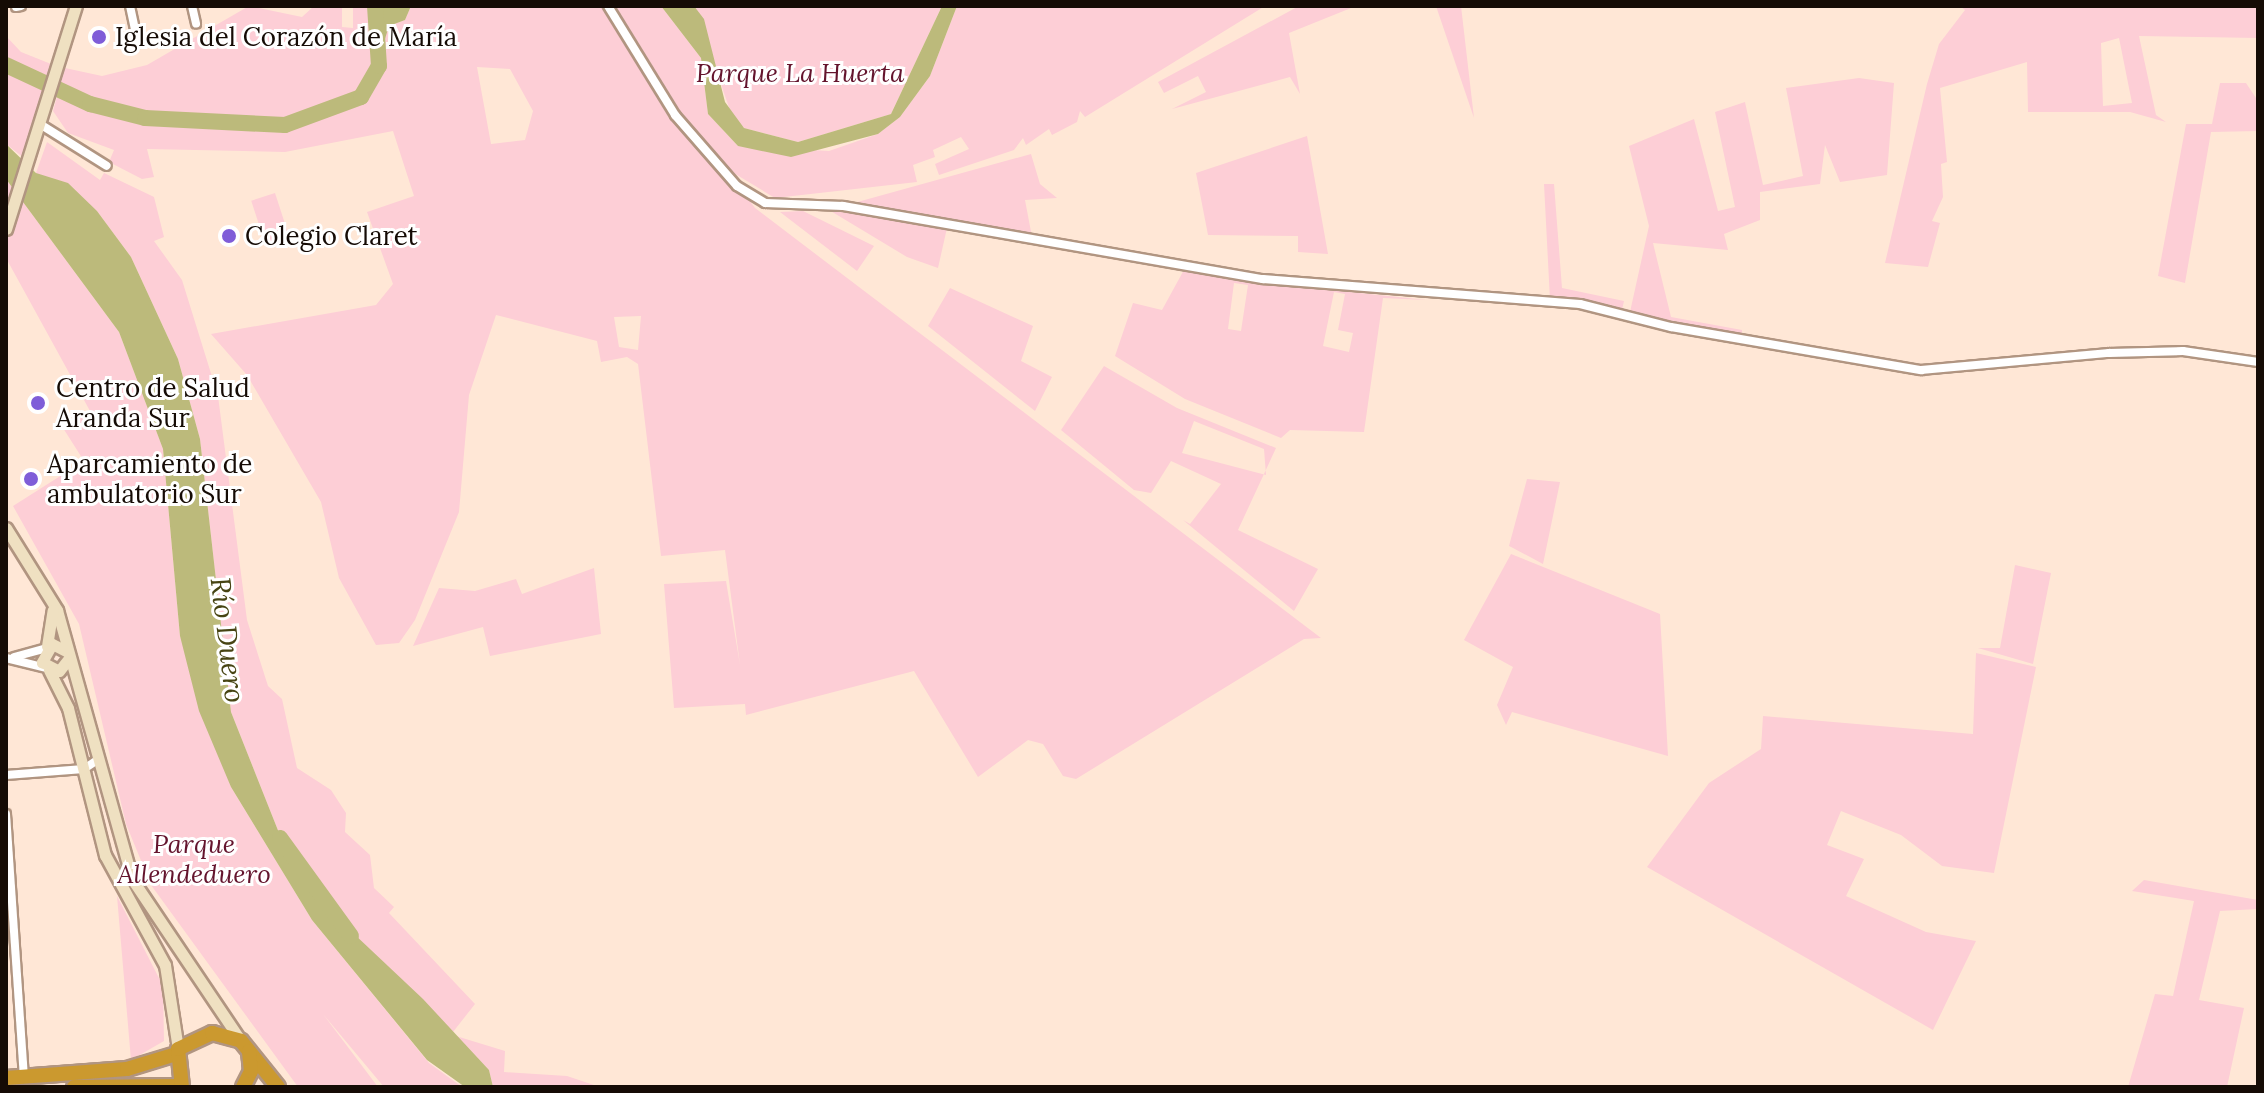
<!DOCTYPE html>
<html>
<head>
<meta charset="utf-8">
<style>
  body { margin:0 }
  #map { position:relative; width:2264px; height:1093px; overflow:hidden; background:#ffe7d6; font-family:Lora,serif }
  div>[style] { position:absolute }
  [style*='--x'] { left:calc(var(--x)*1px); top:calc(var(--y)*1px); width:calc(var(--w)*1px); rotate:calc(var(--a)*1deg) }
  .green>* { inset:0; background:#fdced6; transform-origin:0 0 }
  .water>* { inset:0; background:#bcba7b }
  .river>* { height:16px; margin:-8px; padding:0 8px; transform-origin:8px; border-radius:8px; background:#bcba7b }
  .roads { filter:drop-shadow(2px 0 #b19581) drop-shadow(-2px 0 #b19581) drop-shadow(0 2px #b19581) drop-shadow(0 -2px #b19581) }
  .street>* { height:8px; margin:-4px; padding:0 4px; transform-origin:4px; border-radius:4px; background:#fff }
  .secondary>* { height:11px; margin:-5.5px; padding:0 5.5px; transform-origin:5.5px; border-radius:5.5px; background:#efe0c1 }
  .highway>* { height:14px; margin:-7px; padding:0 7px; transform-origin:7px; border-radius:7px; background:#cb992f }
  .dots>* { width:22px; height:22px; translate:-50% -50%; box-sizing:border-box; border:4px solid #fff; border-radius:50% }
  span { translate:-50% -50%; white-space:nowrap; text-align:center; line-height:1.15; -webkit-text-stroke:6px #fff; paint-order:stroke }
  .poi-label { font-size:26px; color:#150b05 }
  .left { translate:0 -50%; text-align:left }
  .park-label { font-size:26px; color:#64142d; font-style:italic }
  .water-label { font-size:28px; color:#474413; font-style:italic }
  .frame { position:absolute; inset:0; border:8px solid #150b05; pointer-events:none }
</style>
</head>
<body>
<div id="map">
  <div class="green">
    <div style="clip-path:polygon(evenodd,249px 6px,302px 17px,314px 6px,342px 6px,342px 27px,353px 28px,353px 6px,372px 6px,389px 26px,405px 20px,411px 6px,661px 6px,701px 58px,708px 114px,738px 146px,829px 151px,878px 134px,900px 117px,930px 76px,957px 6px,1265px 6px,1085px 117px,1080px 111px,1077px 122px,1052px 135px,1049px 129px,1026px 145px,1023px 138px,1014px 150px,939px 175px,935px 164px,969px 149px,961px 137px,933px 150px,935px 157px,913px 165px,917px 182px,775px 198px,732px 172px,709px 147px,755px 208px,1321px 638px,1304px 639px,1076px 779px,1063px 776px,1043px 744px,1028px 740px,978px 777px,914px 671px,746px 715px,745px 704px,674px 708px,664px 584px,726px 581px,740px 665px,725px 550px,661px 556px,638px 364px,627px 357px,601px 362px,597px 341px,496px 315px,469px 395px,459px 512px,415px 620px,399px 643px,376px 645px,339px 578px,321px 502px,247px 375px,211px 334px,376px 305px,393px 284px,367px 212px,414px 196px,393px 131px,285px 152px,147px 149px,154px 177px,142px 179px,109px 162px,114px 150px,68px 133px,53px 111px,65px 68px,102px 76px,147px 65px,249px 6px,477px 67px,510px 69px,533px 111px,525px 140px,491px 144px,477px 67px,249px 6px,641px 316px,638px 350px,619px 347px,614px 317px,641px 316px)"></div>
    <div style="clip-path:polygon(694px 6px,942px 6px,891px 114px,798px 142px,744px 128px,732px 116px)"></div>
    <div style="clip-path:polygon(1299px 6px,1356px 6px,1289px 33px,1300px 94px,1290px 77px,1172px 109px,1206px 92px,1198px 76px,1164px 93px,1158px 82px)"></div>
    <div style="clip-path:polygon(1436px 6px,1461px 6px,1474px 118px)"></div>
    <div style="clip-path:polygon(evenodd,1960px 6px,2258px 6px,2258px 38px,2139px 36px,2156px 115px,2166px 122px,2130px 112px,2028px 112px,2027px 62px,1940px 88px,1947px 162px,1941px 164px,1943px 197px,1932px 221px,1940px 223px,1928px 267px,1885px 263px,1927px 84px,1939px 44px,1965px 10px,1960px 6px,2119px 38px,2132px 103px,2103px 106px,2101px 43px,2119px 38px)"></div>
    <div style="clip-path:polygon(6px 36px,21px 52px,51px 64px,24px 158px,6px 144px)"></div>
    <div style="clip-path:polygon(1859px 78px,1894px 83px,1887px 175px,1840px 182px,1825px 145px,1820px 184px,1760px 192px,1760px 220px,1724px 234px,1728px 250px,1653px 243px,1671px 317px,1742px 330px,1742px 336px,1630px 312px,1649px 226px,1629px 146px,1694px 119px,1718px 211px,1735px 207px,1715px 112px,1745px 102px,1763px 185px,1803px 176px,1786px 88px)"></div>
    <div style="clip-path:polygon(2220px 83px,2246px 83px,2258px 101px,2258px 131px,2211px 132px,2185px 283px,2158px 276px,2186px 124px,2212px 124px)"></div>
    <div style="clip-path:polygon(1307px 136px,1328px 254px,1298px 252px,1298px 236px,1208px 235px,1196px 173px)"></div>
    <div style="clip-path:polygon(47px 142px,100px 180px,104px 173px,154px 197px,164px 237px,154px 241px,182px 280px,218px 396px,247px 620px,268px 686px,282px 699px,297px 768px,331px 790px,346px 813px,345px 832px,370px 855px,374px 888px,394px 907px,389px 913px,475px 1004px,453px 1032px,318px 900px,283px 843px,231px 712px,200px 439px,178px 359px,131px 257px,97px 211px,36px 173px)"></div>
    <div style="clip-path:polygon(1031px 154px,1040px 184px,1057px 198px,1025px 200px,1032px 237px,843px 206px)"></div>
    <div style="clip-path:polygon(6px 179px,119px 332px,163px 449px,180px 636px,231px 787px,312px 920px,429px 1063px,462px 1087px,384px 1087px,323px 1014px,378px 1087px,298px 1087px,151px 885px,126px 824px,79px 624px,13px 506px,84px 461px,63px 428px,90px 411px,6px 258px)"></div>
    <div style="clip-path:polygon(1544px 184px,1554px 184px,1562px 288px,1624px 301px,1622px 310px,1550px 300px)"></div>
    <div style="left:275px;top:193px;width:46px;height:25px;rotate:72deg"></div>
    <div style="clip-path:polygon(829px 210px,947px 228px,938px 268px,907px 257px)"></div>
    <div style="clip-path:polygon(803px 211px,874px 246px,857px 271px,780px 212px)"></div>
    <div style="clip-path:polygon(evenodd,1185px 268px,1262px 283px,1427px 300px,1383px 298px,1364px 432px,1290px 430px,1281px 438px,1185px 399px,1115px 356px,1133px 303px,1162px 310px,1185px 268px,1234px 283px,1248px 285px,1241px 331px,1228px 329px,1234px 283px,1185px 268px,1334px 292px,1345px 294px,1338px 330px,1353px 333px,1349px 352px,1323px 346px,1334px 292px)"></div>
    <div style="clip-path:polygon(950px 288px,1033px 326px,1021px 361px,1052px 377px,1035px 411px,928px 326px)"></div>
    <div style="clip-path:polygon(evenodd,1104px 366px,1177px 408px,1276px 448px,1238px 530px,1318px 569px,1294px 611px,1183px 520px,1190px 524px,1221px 484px,1171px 461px,1151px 493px,1134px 490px,1061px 430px,1104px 366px,1194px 421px,1264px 449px,1266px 475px,1182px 453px,1194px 421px)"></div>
    <div style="clip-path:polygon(1527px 479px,1560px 482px,1543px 564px,1513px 548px,1509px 546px)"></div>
    <div style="clip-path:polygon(1511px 554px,1660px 614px,1668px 756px,1512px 712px,1506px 725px,1497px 705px,1513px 667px,1464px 640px)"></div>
    <div style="clip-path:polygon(2015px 565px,2051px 573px,2033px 664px,1978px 648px,2000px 648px)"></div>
    <div style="clip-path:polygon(594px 568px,601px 634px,490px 656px,483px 627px,413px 646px,439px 588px,475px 591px,516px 579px,522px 594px)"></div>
    <div style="clip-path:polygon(1976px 653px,2036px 667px,1994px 873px,1942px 866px,1901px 835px,1841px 811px,1827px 845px,1864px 859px,1846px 896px,1926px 932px,1976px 941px,1933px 1030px,1647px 867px,1709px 783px,1761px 749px,1763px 716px,1973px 734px)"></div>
    <div style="clip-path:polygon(2144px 880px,2258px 900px,2258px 909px,2220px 911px,2199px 1000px,2244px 1008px,2227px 1087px,2128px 1087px,2155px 994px,2173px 996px,2194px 901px,2132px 891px)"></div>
    <div style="clip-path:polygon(117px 896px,163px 986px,164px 1041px,131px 1060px)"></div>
    <div style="clip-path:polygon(456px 1036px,505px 1051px,504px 1072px,567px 1076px,600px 1087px,493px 1087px,489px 1070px)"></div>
  </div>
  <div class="water">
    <div style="clip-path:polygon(372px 6px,411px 6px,405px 20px,389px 26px,374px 74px)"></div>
    <div style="clip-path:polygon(661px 6px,694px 6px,704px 19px,725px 102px,744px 128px,798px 142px,891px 114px,942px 6px,957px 6px,930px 76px,900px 117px,878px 134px,791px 157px,738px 146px,708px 114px,701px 58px)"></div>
    <div style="clip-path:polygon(6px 144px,36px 173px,68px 183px,97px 211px,131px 257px,178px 359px,200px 439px,231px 712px,283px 843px,318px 900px,423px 999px,489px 1070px,493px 1087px,465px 1087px,427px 1060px,312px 920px,231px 787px,199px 711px,180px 636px,163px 449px,119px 332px,6px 179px)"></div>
  </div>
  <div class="river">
    <div style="--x:6;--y:65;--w:93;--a:24.9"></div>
    <div style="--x:90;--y:104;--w:57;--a:14.3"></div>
    <div style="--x:145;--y:118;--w:140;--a:2.9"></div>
    <div style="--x:285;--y:125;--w:81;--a:-20.2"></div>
    <div style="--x:361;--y:97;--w:36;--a:-60"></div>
    <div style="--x:379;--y:66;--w:60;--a:-93.8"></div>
    <div style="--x:280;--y:838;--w:121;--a:54.1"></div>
  </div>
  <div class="roads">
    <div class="street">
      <div style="--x:130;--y:6;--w:38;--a:78"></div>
      <div style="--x:192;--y:6;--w:18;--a:77"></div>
      <div style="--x:608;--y:6;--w:128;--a:58.4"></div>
      <div style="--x:675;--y:115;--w:94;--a:48.9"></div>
      <div style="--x:737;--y:186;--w:33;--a:31"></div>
      <div style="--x:765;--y:203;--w:78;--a:2.2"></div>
      <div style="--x:843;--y:206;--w:426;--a:9.9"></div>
      <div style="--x:1263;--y:279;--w:318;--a:4.5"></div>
      <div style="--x:1580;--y:304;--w:94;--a:14.2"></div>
      <div style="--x:1671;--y:327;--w:254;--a:9.8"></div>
      <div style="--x:1921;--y:370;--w:189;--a:-5.2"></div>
      <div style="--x:2109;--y:353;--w:74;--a:-1.5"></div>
      <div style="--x:2183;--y:351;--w:76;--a:8.3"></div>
      <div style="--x:16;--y:7;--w:5;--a:-11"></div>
      <div style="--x:43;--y:126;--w:75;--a:32"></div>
      <div style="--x:14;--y:657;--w:31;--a:-15"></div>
      <div style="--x:6;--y:658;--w:41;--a:14"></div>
      <div style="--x:6;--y:775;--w:78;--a:-4.4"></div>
      <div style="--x:84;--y:769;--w:14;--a:-34"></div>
      <div style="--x:6;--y:814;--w:264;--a:86.1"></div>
    </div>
    <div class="secondary">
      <div style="--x:6;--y:229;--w:234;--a:-72.6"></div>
      <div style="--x:6;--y:528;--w:97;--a:58.1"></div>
      <div style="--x:57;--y:610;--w:279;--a:74.4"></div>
      <div style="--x:132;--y:879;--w:195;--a:56.1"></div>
      <div style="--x:47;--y:646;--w:36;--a:-81"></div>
      <div style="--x:68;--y:652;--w:18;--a:-153"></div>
      <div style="--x:52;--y:644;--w:21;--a:119"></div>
      <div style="--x:42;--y:662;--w:19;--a:28"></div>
      <div style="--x:59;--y:671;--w:16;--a:-52"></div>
      <div style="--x:49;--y:670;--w:42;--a:63.4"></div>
      <div style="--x:68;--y:708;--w:152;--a:75.9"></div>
      <div style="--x:105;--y:855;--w:125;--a:61.4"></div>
      <div style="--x:165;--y:965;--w:85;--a:81.2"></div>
    </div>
    <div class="highway">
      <div style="--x:6;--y:1078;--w:121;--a:-4.3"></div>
      <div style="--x:127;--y:1069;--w:51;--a:-17"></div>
      <div style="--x:74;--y:1087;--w:106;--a:-0.5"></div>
      <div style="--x:182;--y:1087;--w:38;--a:-96"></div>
      <div style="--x:178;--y:1049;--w:38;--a:-25"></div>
      <div style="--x:212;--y:1033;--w:30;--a:15"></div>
      <div style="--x:241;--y:1041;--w:59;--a:51.2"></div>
      <div style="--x:243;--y:1087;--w:18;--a:-63"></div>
      <div style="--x:251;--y:1071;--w:20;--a:-96"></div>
    </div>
  </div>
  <div class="dots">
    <div style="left:99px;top:37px;background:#7f5dd8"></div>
    <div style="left:229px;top:236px;background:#7f5dd8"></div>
    <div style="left:38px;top:403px;background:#7f5dd8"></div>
    <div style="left:31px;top:479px;background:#7f5dd8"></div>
  </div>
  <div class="poi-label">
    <span class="left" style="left:115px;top:37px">Iglesia del Corazón de María</span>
    <span class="left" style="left:245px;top:236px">Colegio Claret</span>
    <span class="left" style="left:56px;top:403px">Centro de Salud<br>Aranda Sur</span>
    <span class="left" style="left:47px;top:479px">Aparcamiento de<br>ambulatorio Sur</span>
  </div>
  <div class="park-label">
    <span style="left:800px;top:73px">Parque La Huerta</span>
    <span style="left:194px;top:859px">Parque<br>Allendeduero</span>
  </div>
  <div class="water-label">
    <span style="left:228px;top:640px;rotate:83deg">Río Duero</span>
  </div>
  <div class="frame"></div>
</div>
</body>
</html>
